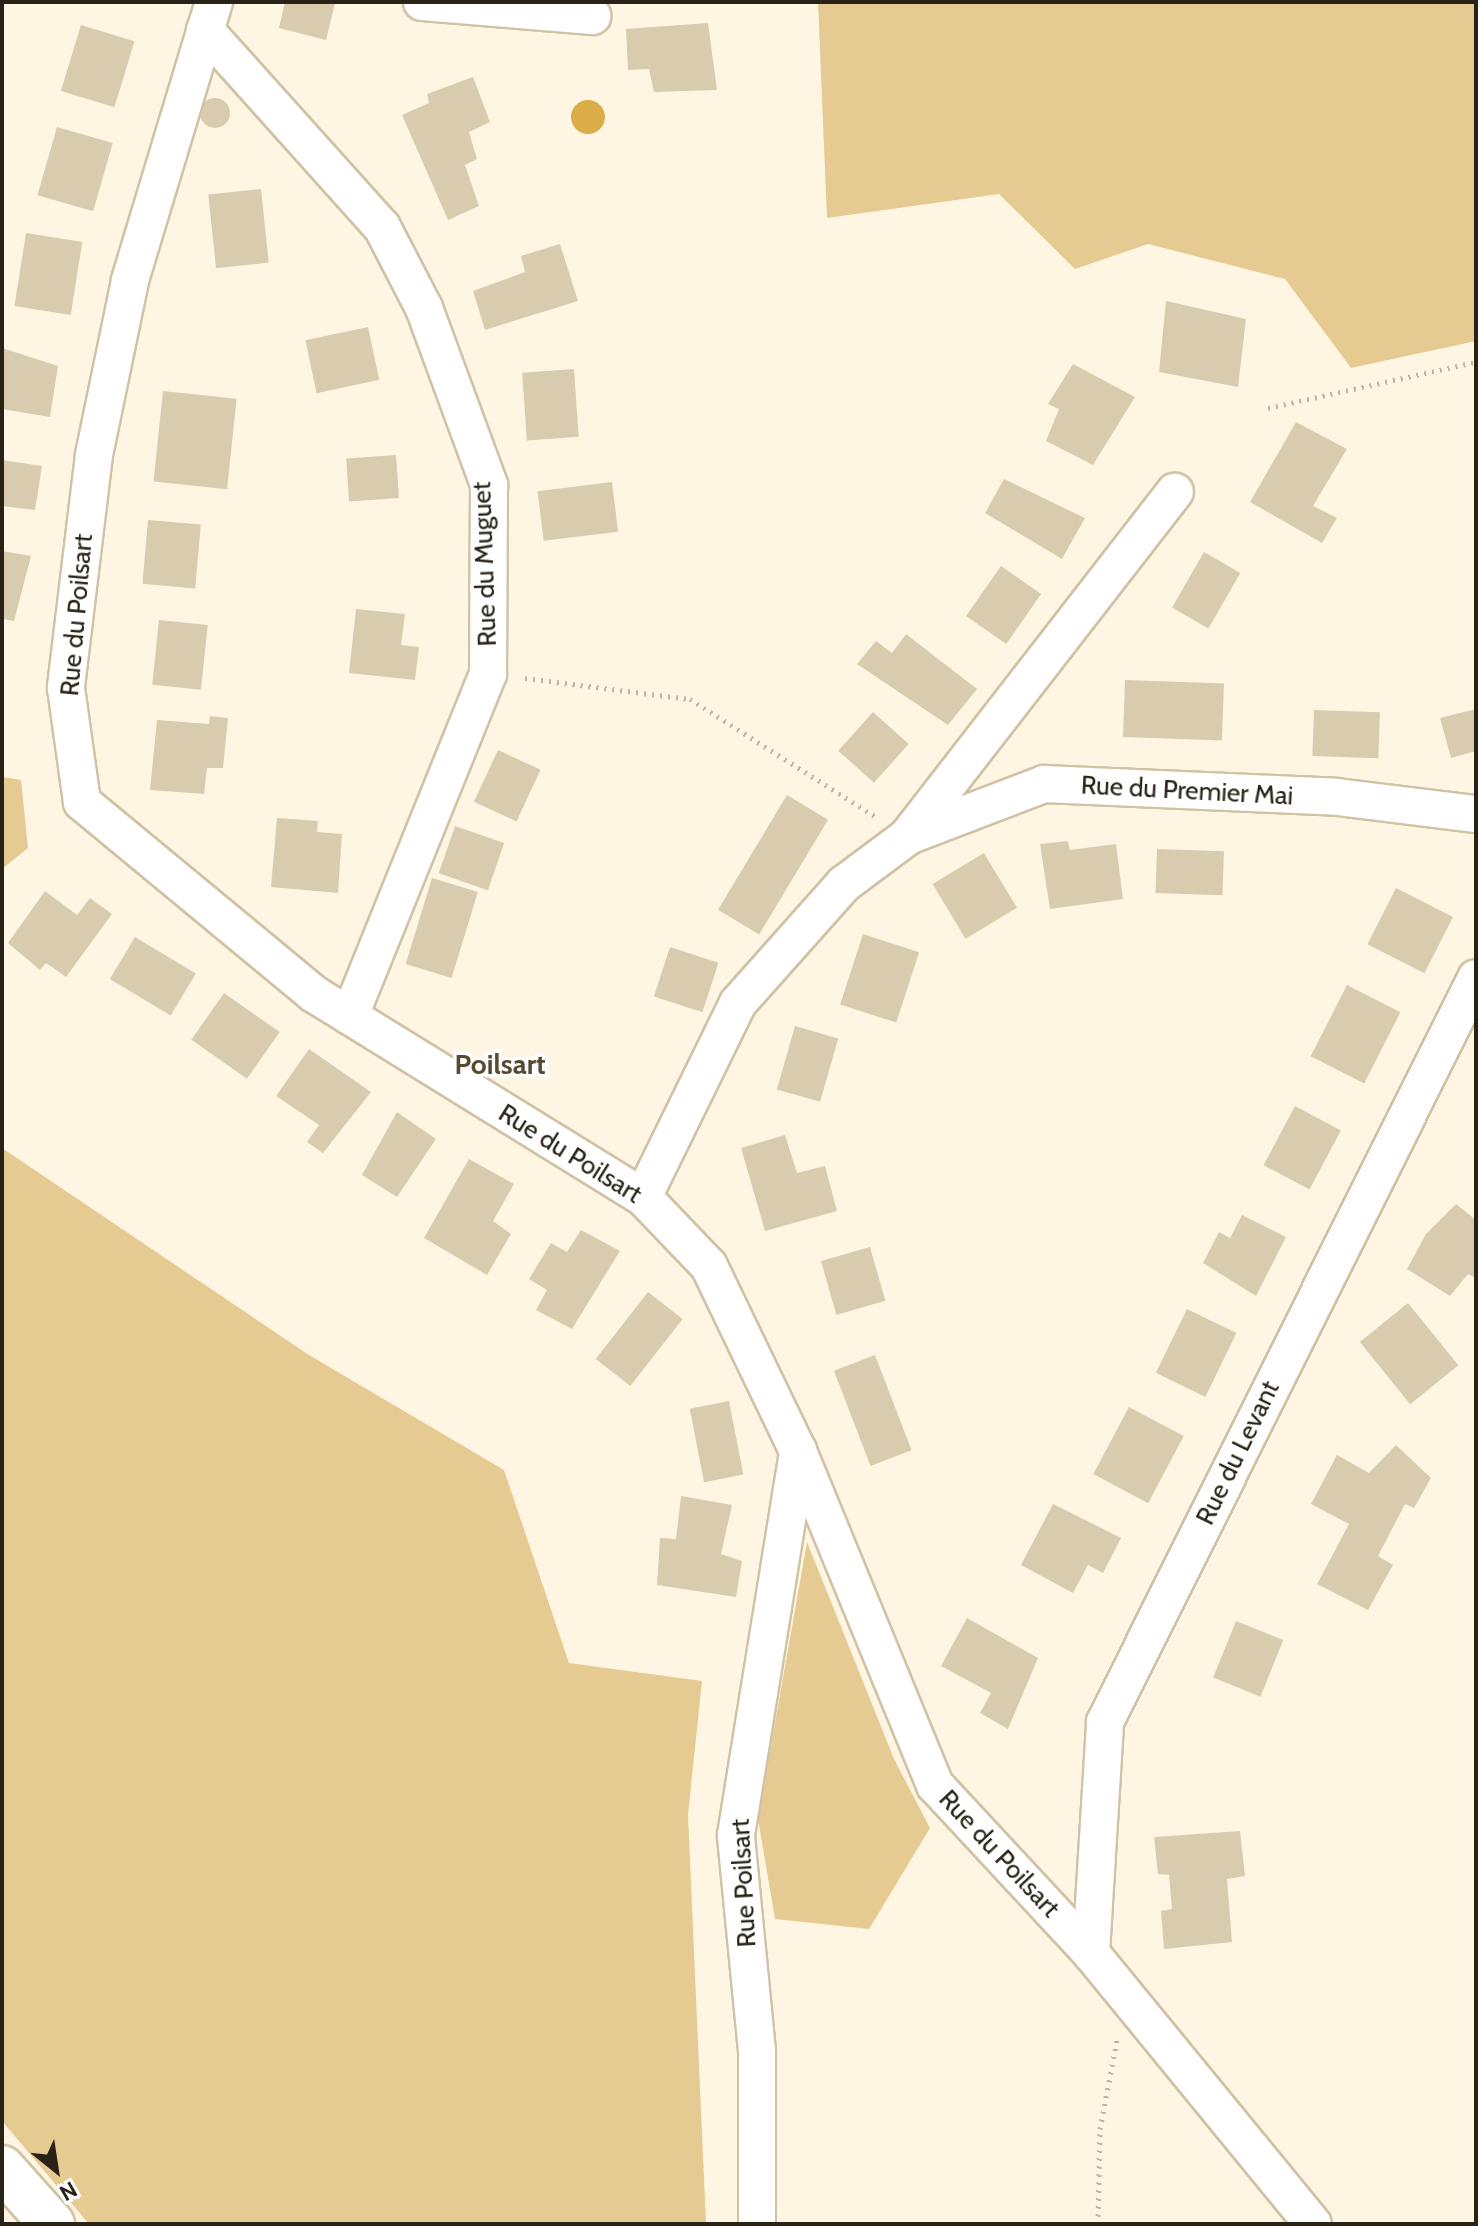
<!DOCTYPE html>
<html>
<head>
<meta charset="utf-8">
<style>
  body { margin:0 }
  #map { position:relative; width:1478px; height:2226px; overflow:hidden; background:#fef5e3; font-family:Cabin,sans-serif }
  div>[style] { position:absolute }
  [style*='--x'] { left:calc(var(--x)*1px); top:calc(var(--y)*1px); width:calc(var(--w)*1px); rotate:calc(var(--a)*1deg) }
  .green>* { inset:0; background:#e5ca92 }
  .water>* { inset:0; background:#daad48 }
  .round { border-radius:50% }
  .building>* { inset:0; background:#d9cbad; transform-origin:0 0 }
  .path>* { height:5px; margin-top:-2.5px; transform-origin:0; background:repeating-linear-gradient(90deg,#bdb5a5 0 2px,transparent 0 8px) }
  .roads { filter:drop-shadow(2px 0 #d0c2a4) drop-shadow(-2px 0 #d0c2a4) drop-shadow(0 2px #d0c2a4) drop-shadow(0 -2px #d0c2a4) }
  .street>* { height:36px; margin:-18px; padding:0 18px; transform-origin:18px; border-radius:18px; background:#fff }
  .secondary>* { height:44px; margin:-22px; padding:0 22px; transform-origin:22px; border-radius:22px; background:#fff }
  span { translate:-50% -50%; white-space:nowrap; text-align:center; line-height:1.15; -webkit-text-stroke:7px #fff; paint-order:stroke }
  .street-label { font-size:26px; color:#282217 }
  .neighbourhood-label { font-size:28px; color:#574a31; font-weight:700 }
  .frame { position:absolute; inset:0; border:4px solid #282217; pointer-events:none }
  .north { position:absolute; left:16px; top:2130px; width:80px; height:80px; -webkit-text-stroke:6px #fff; paint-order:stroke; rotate:150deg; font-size:22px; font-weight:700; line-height:32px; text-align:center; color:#282217 }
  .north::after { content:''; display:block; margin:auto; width:28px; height:36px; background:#282217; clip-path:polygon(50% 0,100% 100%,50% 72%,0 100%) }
</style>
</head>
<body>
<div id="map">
  <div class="green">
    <div style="clip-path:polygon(818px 2px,1476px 2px,1476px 341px,1351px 368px,1285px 279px,1148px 244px,1075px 269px,999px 194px,827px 218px)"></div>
    <div style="clip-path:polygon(2px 777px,21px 780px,28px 848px,2px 869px)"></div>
    <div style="clip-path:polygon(2px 1148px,309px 1355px,504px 1470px,569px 1663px,702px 1681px,688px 1815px,706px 2224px,89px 2224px,2px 2121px)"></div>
    <div style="clip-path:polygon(807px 1542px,894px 1759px,930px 1828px,869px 1929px,775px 1919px,758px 1819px)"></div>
  </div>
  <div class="water">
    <div class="round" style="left:571px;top:100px;width:34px;height:34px"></div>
  </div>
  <div class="building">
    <div style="clip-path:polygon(285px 2px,335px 3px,326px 40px,279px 28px)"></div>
    <div style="clip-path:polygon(708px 23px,717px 90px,654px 92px,649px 69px,628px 70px,626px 29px)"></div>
    <div style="left:81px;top:25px;width:56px;height:69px;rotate:17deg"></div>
    <div style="clip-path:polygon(473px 77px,490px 122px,469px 132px,477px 159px,465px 165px,479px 206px,448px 220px,402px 115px,429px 103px,427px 94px)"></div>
    <div class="round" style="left:200px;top:98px;width:30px;height:30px"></div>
    <div style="left:57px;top:127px;width:58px;height:71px;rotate:16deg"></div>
    <div style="left:261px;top:189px;width:74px;height:53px;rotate:84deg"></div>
    <div style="left:26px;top:233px;width:57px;height:74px;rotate:9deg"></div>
    <div style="clip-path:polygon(560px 244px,578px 301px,485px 330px,473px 291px,525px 272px,521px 256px)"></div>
    <div style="clip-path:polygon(1166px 301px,1246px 319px,1238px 387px,1159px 372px)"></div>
    <div style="left:368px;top:327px;width:54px;height:64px;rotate:78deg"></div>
    <div style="clip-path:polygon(2px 348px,58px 366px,50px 417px,2px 409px)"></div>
    <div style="clip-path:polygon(1073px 364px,1135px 397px,1093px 465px,1046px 441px,1059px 409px,1048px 404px)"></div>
    <div style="left:574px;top:369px;width:68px;height:52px;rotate:86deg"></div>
    <div style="left:163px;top:391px;width:74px;height:91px;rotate:6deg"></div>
    <div style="clip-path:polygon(1296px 422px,1347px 449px,1313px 506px,1337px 518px,1322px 543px,1250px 502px)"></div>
    <div style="left:396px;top:455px;width:43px;height:50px;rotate:86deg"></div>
    <div style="clip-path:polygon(2px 460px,42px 466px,35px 510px,2px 506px)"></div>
    <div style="clip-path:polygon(1004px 479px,1085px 518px,1062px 559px,985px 513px)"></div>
    <div style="left:612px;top:482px;width:50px;height:75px;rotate:83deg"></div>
    <div style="left:148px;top:520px;width:53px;height:64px;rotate:5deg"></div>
    <div style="clip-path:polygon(2px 551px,31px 556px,14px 621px,2px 619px)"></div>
    <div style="left:1204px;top:552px;width:42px;height:64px;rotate:30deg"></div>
    <div style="left:1001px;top:566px;width:49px;height:61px;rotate:35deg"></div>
    <div style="clip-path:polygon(356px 609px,405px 614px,401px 645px,419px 647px,415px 680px,349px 673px)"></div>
    <div style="left:159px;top:620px;width:49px;height:65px;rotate:6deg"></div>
    <div style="clip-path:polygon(906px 634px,977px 689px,948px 725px,857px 664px,876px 641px,892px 653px)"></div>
    <div style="left:1125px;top:680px;width:99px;height:57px;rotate:2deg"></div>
    <div style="clip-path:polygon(1476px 709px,1476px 751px,1451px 758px,1440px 718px)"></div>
    <div style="left:1314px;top:710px;width:66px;height:46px;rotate:2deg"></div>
    <div style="left:873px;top:712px;width:48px;height:52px;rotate:42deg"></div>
    <div style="clip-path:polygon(210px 716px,228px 718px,223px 768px,207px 768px,204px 794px,150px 790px,157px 720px,209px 724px)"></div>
    <div style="left:498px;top:750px;width:47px;height:57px;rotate:25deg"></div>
    <div style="left:787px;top:795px;width:48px;height:134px;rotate:31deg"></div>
    <div style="clip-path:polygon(277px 818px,318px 821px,317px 832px,342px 834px,338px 893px,271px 887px)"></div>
    <div style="left:455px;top:826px;width:52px;height:50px;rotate:19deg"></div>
    <div style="clip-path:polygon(1068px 841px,1070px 850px,1116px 844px,1123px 899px,1050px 909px,1040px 844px)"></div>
    <div style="left:1157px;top:849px;width:67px;height:44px;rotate:2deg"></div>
    <div style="left:984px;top:853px;width:64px;height:60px;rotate:59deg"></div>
    <div style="left:432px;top:878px;width:48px;height:90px;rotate:17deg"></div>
    <div style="left:1396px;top:888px;width:64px;height:63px;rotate:27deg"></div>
    <div style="clip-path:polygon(45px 891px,77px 915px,90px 898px,112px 914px,66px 977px,46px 963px,40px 970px,8px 943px)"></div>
    <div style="left:863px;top:934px;width:59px;height:74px;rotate:18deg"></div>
    <div style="left:135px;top:937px;width:71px;height:49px;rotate:31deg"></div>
    <div style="left:670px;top:947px;width:51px;height:52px;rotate:18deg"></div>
    <div style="left:1347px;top:985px;width:60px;height:80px;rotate:27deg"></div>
    <div style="left:224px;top:993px;width:68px;height:57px;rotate:35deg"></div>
    <div style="left:795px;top:1026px;width:45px;height:66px;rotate:16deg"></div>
    <div style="clip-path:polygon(309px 1049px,371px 1092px,323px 1153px,307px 1142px,319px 1125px,276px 1096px)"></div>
    <div style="left:1295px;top:1106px;width:52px;height:67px;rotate:28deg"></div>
    <div style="clip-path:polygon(397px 1112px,436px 1139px,397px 1197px,362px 1175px)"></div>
    <div style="clip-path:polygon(785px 1135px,797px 1173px,825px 1166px,837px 1211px,765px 1231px,741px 1148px)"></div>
    <div style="clip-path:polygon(469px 1159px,514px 1184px,493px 1221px,511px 1234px,487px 1275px,424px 1238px)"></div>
    <div style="clip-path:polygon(1456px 1204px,1476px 1220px,1476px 1278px,1468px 1274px,1450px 1296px,1407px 1269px,1426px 1234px)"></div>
    <div style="clip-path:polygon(1242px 1215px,1286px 1237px,1256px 1296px,1203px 1263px,1219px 1232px,1230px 1238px)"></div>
    <div style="clip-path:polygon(581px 1230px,620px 1251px,572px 1329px,536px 1310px,547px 1290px,529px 1279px,551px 1243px,567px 1252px)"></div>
    <div style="left:870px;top:1247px;width:56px;height:51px;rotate:74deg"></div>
    <div style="left:648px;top:1292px;width:44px;height:85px;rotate:38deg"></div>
    <div style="left:1408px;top:1303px;width:80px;height:62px;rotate:51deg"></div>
    <div style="left:1187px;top:1309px;width:55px;height:71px;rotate:26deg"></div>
    <div style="left:875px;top:1355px;width:102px;height:44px;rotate:69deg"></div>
    <div style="left:729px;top:1401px;width:75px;height:40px;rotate:79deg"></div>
    <div style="left:1129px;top:1407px;width:62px;height:76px;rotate:28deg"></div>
    <div style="clip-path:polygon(1396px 1445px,1431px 1478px,1414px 1508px,1405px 1504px,1378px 1556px,1393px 1565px,1368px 1610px,1317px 1584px,1349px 1524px,1311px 1504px,1337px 1455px,1369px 1473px)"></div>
    <div style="clip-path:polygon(681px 1496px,732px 1505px,721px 1554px,742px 1561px,736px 1597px,657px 1585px,660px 1538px,676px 1539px)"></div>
    <div style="clip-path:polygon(1053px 1504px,1121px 1538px,1103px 1573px,1088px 1565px,1073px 1593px,1021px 1565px)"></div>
    <div style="clip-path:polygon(967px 1618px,1038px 1658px,1008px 1729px,980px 1713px,991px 1693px,941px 1666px)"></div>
    <div style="left:1236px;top:1621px;width:51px;height:61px;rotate:22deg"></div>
    <div style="clip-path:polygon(1240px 1831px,1245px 1876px,1227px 1879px,1232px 1942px,1164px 1949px,1161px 1911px,1172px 1909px,1169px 1875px,1158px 1874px,1154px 1837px)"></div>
  </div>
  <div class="path">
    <div style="--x:1268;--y:408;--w:213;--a:-12.5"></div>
    <div style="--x:525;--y:678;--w:166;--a:7.3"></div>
    <div style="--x:690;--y:699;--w:220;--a:32.4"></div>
    <div style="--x:1098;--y:2224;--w:95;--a:-88.8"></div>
    <div style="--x:1100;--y:2129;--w:91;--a:-79.2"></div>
  </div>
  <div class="roads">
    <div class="street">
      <div style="--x:214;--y:2;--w:291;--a:106.8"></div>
      <div style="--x:130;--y:281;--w:178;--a:101.7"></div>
      <div style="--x:94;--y:455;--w:235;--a:96.9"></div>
      <div style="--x:66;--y:688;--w:115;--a:82"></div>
      <div style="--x:82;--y:802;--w:301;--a:39.6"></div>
      <div style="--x:314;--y:994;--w:387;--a:31.7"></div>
      <div style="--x:643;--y:1197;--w:95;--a:46.3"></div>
      <div style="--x:709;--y:1266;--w:205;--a:64.3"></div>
      <div style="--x:798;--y:1451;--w:361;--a:67.7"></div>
      <div style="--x:935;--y:1785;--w:229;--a:47.1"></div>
      <div style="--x:1091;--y:1953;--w:350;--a:50.7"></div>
      <div style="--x:422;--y:2;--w:171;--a:4.7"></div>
      <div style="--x:205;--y:30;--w:265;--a:48.1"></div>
      <div style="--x:382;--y:227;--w:91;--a:62.6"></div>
      <div style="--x:424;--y:308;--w:189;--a:69.8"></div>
      <div style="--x:489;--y:485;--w:189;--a:90.3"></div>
      <div style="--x:488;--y:674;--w:369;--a:112"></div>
      <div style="--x:908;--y:836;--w:146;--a:-20.9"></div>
      <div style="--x:1044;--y:784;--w:293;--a:2.5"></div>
      <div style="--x:1337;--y:797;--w:140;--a:7"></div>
      <div style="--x:643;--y:1197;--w:216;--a:-63.9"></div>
      <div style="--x:738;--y:1003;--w:159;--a:-48.3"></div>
      <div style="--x:844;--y:884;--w:79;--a:-36.7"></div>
      <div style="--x:907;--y:837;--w:437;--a:-52.2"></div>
      <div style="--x:1091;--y:1953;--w:231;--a:-86.5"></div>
      <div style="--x:1105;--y:1722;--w:831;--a:-63.5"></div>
      <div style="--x:757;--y:2224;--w:173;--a:-90"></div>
      <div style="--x:757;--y:2051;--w:217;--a:-95.6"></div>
      <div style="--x:736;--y:1835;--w:389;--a:-80.8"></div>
    </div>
    <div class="secondary">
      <div style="--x:2;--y:2168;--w:75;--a:48.2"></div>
    </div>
  </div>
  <div class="street-label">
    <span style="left:485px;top:564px;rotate:-92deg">Rue du Muguet</span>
    <span style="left:77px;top:615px;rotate:-85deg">Rue du Poilsart</span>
    <span style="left:1187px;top:791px;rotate:3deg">Rue du Premier Mai</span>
    <span style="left:570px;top:1154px;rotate:32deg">Rue du Poilsart</span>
    <span style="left:1238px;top:1453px;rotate:-64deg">Rue du Levant</span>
    <span style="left:999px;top:1854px;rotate:47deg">Rue du Poilsart</span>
    <span style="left:744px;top:1883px;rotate:-93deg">Rue Poilsart</span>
  </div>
  <div class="neighbourhood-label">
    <span style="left:500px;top:1064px">Poilsart</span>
  </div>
  <div class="frame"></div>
  <div class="north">N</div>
</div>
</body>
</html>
